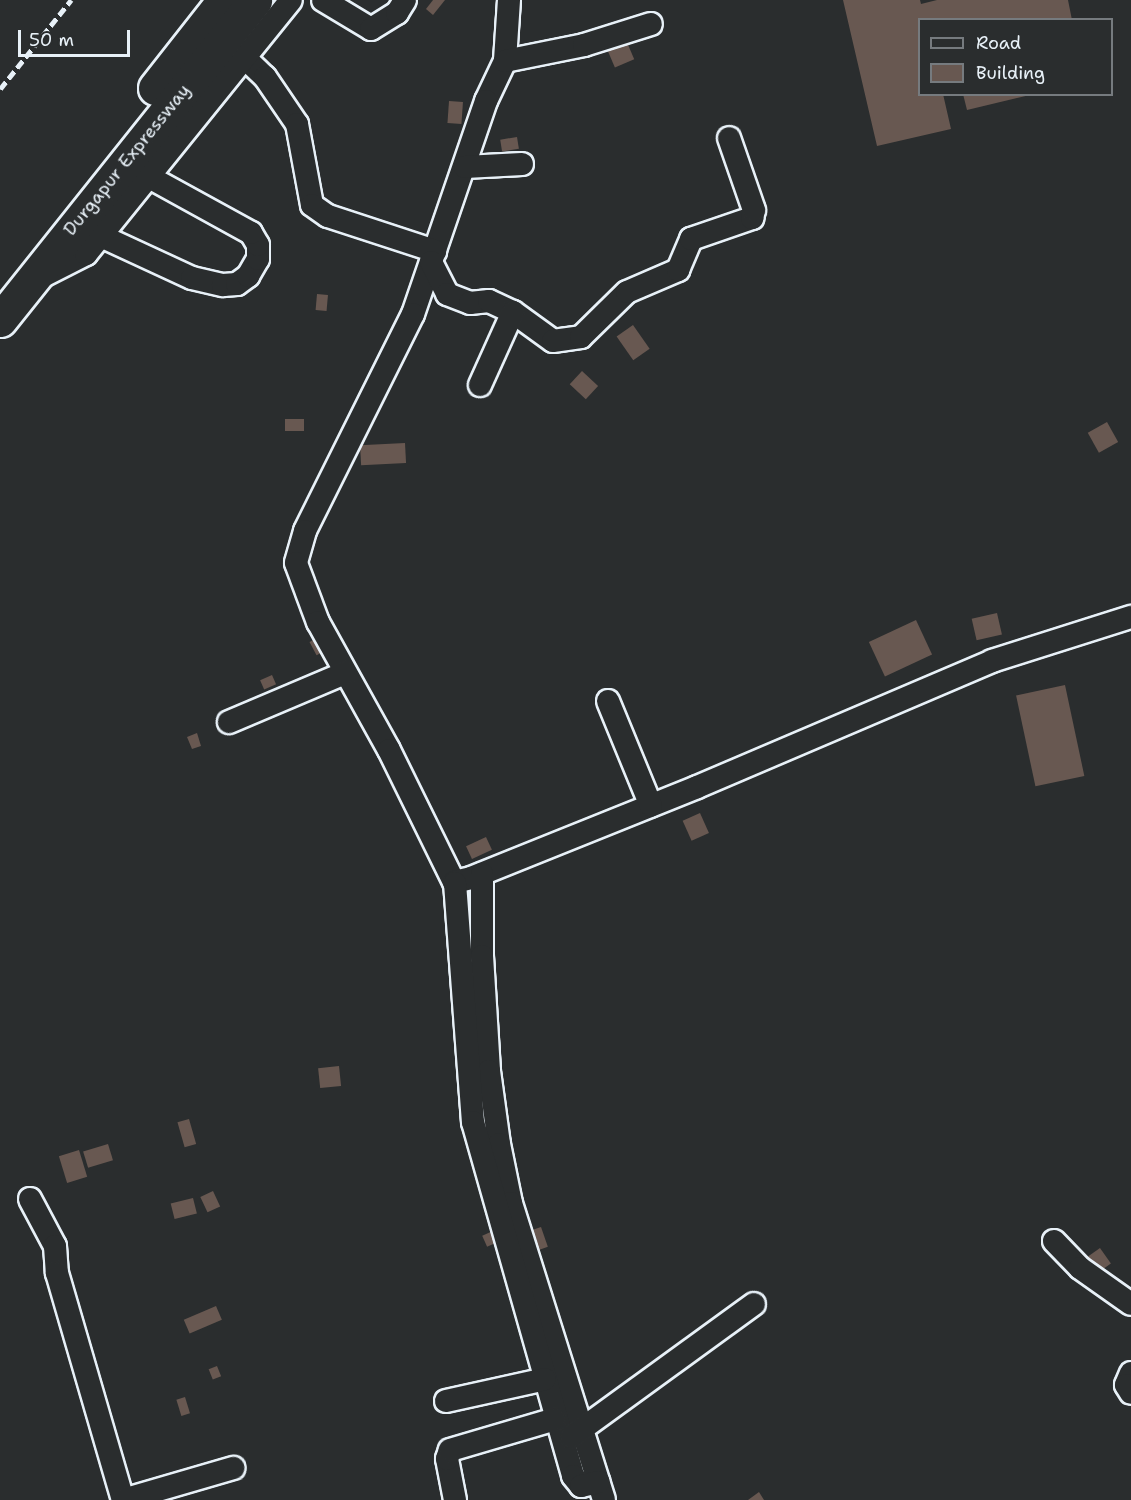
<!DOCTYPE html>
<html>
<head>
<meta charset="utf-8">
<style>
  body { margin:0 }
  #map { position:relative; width:1131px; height:1500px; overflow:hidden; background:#2a2d2e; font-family:"Shantell Sans",sans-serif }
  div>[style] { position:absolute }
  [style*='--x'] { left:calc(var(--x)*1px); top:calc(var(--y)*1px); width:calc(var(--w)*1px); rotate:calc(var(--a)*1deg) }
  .building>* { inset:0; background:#685851; transform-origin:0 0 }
  .roads { filter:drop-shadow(2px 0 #e8f1f8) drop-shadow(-2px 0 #e8f1f8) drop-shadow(0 2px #e8f1f8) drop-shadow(0 -2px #e8f1f8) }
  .minor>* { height:22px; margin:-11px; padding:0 11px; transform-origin:11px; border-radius:11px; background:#2a2d2e }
  .highway>* { height:33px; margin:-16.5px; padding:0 16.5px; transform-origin:16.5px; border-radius:16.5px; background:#2a2d2e }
  .rail>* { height:4.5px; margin-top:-2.25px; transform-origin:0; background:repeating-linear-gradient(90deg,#e8f1f8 0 9px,transparent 0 13.5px) }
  span { translate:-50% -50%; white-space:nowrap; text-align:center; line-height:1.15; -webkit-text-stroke:4.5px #2a2d2e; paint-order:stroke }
  .street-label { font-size:18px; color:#e8f1f8 }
  .legend { position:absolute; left:918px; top:18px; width:195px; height:78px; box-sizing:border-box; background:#2a2d2e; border:2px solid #767b7f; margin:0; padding:8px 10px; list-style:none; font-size:18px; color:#e8f1f8 }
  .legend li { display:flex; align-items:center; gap:12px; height:30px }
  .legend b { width:30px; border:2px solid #767b7f }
  .scale { position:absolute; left:18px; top:30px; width:112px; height:27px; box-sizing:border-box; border:3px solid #e8f1f8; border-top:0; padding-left:8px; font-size:18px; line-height:21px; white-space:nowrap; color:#e8f1f8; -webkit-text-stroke:4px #2a2d2e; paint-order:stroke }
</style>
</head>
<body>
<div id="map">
  <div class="building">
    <div style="clip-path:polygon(433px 0,445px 0,433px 15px,426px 9px)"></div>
    <div style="clip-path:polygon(843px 0,920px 0,921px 4px,937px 0,1068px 0,1072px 20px,920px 20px,920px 94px,943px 94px,951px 129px,877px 146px)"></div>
    <div style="left:626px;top:40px;width:21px;height:21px;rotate:67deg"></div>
    <div style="clip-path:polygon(963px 94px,1030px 94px,1030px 95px,967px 110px)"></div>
    <div style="left:449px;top:101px;width:14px;height:22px;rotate:4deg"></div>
    <div style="left:517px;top:137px;width:12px;height:17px;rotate:81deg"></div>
    <div style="left:317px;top:294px;width:11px;height:16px;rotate:5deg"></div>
    <div style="left:633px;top:325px;width:29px;height:20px;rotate:55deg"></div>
    <div style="left:582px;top:371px;width:22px;height:18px;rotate:43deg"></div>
    <div style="left:285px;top:419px;width:19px;height:12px"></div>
    <div style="left:1107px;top:422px;width:23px;height:22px;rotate:61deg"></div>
    <div style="left:405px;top:443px;width:20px;height:45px;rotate:87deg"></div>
    <div style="left:997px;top:613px;width:22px;height:26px;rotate:77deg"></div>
    <div style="left:916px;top:620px;width:38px;height:52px;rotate:65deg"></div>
    <div style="left:321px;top:636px;width:15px;height:13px;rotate:62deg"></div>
    <div style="left:272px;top:675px;width:10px;height:13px;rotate:66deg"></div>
    <div style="left:1065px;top:685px;width:93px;height:50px;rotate:78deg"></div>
    <div style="clip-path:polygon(197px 733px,201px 746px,192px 749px,187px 737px)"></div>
    <div style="left:700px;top:813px;width:22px;height:19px;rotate:66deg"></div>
    <div style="left:486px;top:837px;width:14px;height:22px;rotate:65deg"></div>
    <div style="left:339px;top:1066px;width:20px;height:21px;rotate:84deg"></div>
    <div style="left:189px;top:1119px;width:26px;height:12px;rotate:74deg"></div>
    <div style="left:108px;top:1144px;width:17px;height:26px;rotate:73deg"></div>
    <div style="left:79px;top:1150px;width:28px;height:21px;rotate:73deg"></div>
    <div style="left:213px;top:1191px;width:17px;height:14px;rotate:65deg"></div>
    <div style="left:193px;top:1198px;width:16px;height:23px;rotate:76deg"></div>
    <div style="left:541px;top:1227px;width:21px;height:14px;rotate:71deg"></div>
    <div style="left:495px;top:1230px;width:12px;height:14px;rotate:66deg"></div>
    <div style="left:1100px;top:1248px;width:19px;height:16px;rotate:55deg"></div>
    <div style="left:216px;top:1306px;width:15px;height:35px;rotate:67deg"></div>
    <div style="left:217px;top:1366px;width:11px;height:9px;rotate:68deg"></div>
    <div style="left:185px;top:1397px;width:17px;height:9px;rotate:73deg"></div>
    <div style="clip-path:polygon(759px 1492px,764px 1500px,748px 1500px)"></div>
  </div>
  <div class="roads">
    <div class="minor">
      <div style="--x:323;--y:0;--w:56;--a:31.1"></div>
      <div style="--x:371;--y:29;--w:31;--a:-32"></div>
      <div style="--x:397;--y:13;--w:15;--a:-58"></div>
      <div style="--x:509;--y:0;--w:61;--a:93.8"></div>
      <div style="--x:505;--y:61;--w:44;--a:115.4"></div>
      <div style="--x:486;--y:101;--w:225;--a:108.9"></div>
      <div style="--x:413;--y:314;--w:242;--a:116.5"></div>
      <div style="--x:305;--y:531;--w:33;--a:106"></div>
      <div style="--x:296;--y:563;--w:63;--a:69.6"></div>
      <div style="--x:318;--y:622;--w:146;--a:61"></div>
      <div style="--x:389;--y:750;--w:147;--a:63.8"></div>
      <div style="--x:454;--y:882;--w:17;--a:-13"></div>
      <div style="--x:471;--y:878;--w:244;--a:-21.9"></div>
      <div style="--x:697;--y:787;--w:321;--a:-23.1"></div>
      <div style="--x:992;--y:661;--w:146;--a:-17.6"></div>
      <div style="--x:245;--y:58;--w:28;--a:44"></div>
      <div style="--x:265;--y:77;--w:57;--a:55.8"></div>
      <div style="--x:297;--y:124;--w:82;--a:79.5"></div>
      <div style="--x:312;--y:205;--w:19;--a:35"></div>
      <div style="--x:328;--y:216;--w:113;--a:18.1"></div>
      <div style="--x:505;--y:61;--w:81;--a:-11.4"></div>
      <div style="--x:584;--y:45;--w:70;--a:-17.4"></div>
      <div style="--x:465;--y:167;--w:57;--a:-3"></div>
      <div style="--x:101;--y:236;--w:100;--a:24.8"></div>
      <div style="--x:192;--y:278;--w:32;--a:13"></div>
      <div style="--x:223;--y:285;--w:14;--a:-4"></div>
      <div style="--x:237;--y:284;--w:14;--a:-36"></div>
      <div style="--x:248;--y:276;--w:20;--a:-60"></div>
      <div style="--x:258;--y:259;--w:14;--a:-90"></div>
      <div style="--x:258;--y:245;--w:14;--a:-120"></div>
      <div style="--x:251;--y:233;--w:116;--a:-151.2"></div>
      <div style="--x:431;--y:262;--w:36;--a:63"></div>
      <div style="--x:447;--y:294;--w:25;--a:21"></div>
      <div style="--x:470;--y:303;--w:19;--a:-6"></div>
      <div style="--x:489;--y:301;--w:26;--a:25"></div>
      <div style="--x:513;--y:312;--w:49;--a:35.9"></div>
      <div style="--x:553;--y:341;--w:28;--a:-8"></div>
      <div style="--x:581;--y:337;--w:64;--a:-44.4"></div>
      <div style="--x:627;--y:292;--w:56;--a:-23.3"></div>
      <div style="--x:678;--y:270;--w:34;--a:-67"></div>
      <div style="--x:691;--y:239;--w:65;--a:-19"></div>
      <div style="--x:752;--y:218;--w:8;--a:-76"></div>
      <div style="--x:754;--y:210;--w:76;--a:-109.1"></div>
      <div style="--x:39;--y:278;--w:53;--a:-27.1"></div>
      <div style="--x:86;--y:254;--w:326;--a:-51.1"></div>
      <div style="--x:480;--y:385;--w:80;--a:-65.7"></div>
      <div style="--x:608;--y:701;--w:113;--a:67.7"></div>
      <div style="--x:229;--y:722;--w:126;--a:-22.9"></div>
      <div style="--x:482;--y:874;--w:82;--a:90"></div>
      <div style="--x:482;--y:956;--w:115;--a:86.5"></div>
      <div style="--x:489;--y:1071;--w:74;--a:82.2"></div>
      <div style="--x:499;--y:1144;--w:60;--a:78.5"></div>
      <div style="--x:511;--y:1203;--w:311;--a:72.6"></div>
      <div style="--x:455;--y:883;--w:240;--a:85.7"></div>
      <div style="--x:473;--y:1122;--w:368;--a:74.2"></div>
      <div style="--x:573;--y:1476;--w:13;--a:51"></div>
      <div style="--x:581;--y:1486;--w:18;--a:-13"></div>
      <div style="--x:30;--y:1199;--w:53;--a:62"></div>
      <div style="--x:55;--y:1246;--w:27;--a:86"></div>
      <div style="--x:57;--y:1273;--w:236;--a:73.8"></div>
      <div style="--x:1054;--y:1241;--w:37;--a:46"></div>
      <div style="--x:1080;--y:1268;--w:62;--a:35.2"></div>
      <div style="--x:1131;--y:1373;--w:13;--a:113"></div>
      <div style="--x:1126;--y:1385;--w:9;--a:58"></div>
      <div style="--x:446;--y:1401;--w:101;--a:-12.5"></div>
      <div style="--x:571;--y:1437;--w:226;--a:-36"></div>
      <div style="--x:123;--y:1500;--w:115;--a:-16.2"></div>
      <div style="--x:455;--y:1500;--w:42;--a:-101"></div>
      <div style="--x:447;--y:1459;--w:9;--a:-72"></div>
      <div style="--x:450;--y:1450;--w:109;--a:-16.4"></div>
    </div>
    <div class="highway">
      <div style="--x:155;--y:88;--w:112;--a:-51.9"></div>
      <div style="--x:0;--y:320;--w:409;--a:-51.4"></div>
    </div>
  </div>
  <div class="rail">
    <div style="--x:0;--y:89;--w:114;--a:-51.4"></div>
  </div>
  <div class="street-label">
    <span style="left:127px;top:160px;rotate:-51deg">Durgapur Expressway</span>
  </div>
  <ul class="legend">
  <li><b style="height:8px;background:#2a2d2e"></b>Road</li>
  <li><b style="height:16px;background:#685851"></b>Building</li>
  </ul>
  <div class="scale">50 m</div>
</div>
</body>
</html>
